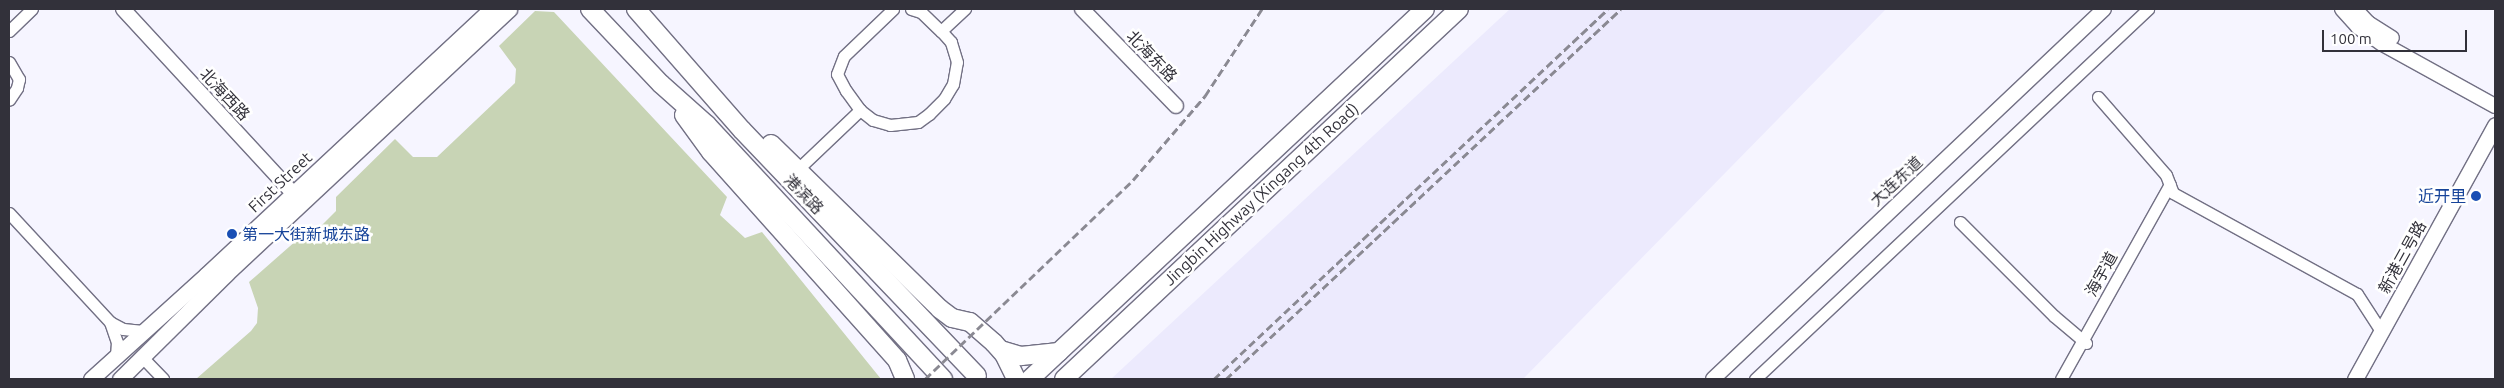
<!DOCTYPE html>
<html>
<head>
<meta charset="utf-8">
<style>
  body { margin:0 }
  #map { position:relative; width:2504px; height:388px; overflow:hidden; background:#f6f5ff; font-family:Ubuntu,"Noto Sans SC",sans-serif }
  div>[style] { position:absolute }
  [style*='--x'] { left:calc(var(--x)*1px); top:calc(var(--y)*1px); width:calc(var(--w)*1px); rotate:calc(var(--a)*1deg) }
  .built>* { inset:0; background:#eceafd }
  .green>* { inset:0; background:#c8d4b5 }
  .roads { filter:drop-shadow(1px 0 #727084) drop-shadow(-1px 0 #727084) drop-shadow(0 1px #727084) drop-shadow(0 -1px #727084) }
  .minor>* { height:11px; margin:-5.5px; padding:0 5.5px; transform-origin:5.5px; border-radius:5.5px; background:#fff }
  .tertiary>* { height:14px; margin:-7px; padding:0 7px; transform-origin:7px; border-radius:7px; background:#fff }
  .secondary>* { height:15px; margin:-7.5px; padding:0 7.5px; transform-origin:7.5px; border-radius:7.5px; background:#fff }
  .primary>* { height:18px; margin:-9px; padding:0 9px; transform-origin:9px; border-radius:9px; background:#fff }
  .trunk>* { height:18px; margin:-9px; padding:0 9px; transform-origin:9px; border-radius:9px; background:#fff }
  .rail>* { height:3px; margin-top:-1.5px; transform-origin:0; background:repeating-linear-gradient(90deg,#8a8992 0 8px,transparent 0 12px) }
  .dots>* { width:14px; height:14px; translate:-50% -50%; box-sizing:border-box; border:2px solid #fff; border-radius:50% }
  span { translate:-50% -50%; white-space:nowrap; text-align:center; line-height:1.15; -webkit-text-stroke:5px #fff; paint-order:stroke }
  .street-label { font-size:16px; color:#32313a }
  .transit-label { font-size:16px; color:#164399 }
  .right { translate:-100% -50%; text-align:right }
  .left { translate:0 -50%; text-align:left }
  .frame { position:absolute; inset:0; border:10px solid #32313a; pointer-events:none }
  .scale { position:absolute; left:2322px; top:30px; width:145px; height:22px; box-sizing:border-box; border:2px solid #32313a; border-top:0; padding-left:6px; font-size:15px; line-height:18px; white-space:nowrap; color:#32313a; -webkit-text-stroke:4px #fff; paint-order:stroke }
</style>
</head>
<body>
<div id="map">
  <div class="built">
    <div style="clip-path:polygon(1510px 9px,1886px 9px,1523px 379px,1111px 379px)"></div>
  </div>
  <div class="green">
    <div style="clip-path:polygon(535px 11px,554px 12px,727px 197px,720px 215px,745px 238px,762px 232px,881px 379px,196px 379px,251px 331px,257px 323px,258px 308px,249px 282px,305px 233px,312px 235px,336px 211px,336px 197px,395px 139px,413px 157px,437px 157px,515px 83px,516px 69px,499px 46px)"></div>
  </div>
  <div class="roads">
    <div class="minor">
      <div style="--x:911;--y:9;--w:10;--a:17"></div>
      <div style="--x:921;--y:12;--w:28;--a:44"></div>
      <div style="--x:941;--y:31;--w:33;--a:-43"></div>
      <div style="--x:9;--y:31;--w:32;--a:-44"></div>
      <div style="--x:9;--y:62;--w:20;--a:60"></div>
      <div style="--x:19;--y:79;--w:9;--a:103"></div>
      <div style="--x:17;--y:88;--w:14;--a:124"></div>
      <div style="--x:2098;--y:97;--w:103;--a:48.9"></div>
      <div style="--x:2166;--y:175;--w:19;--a:69"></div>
      <div style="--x:2173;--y:193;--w:210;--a:28.8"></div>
      <div style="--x:2357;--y:294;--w:44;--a:57"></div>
      <div style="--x:860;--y:110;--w:16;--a:38"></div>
      <div style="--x:873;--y:120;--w:18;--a:16"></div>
      <div style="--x:890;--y:125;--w:28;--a:-6"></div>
      <div style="--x:918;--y:122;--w:14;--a:-36"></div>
      <div style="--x:929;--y:114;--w:21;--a:-45"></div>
      <div style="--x:944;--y:99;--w:17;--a:-59"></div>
      <div style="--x:953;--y:84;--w:22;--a:-80"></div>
      <div style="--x:957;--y:62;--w:21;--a:-107"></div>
      <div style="--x:951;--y:42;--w:15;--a:-132"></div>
      <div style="--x:798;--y:169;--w:86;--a:-43.6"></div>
      <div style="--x:860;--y:110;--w:24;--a:-126"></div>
      <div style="--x:846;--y:91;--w:19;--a:-118"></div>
      <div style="--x:837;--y:74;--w:19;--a:-69"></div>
      <div style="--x:844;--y:56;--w:68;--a:-43.8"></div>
      <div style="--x:9;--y:213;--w:149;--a:47.2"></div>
      <div style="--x:110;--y:322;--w:15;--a:28"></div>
      <div style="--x:123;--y:329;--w:20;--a:6"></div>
      <div style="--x:1960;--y:222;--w:133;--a:45"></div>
      <div style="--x:2054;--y:316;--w:42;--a:40.2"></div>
      <div style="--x:110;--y:322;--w:21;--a:71"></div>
      <div style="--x:117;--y:342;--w:14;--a:94"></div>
      <div style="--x:143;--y:358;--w:29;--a:46"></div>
      <div style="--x:1755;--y:379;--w:540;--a:-43.27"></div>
      <div style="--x:2061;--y:379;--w:223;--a:-60.8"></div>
    </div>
    <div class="tertiary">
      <div style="--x:123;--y:9;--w:261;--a:47.3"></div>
      <div style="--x:1082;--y:9;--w:135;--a:45.9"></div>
      <div style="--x:2342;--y:9;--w:24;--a:48"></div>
      <div style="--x:2358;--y:27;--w:28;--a:35"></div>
      <div style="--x:2381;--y:43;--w:130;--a:28.9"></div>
      <div style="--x:2355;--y:9;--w:19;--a:47"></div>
      <div style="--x:2368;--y:23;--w:28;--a:32"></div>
      <div style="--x:1713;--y:379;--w:538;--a:-43.42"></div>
    </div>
    <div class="secondary">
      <div style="--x:91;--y:379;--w:155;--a:-42.1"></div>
      <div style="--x:206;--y:275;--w:390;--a:-43"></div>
      <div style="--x:120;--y:379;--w:149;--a:-44.7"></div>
      <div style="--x:226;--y:274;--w:388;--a:-43.1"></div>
      <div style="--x:2355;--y:379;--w:290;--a:-61.1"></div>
    </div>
    <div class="primary">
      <div style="--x:590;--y:9;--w:103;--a:46.6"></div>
      <div style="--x:661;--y:84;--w:62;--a:41.7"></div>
      <div style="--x:707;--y:125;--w:347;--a:47.1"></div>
      <div style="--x:636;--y:9;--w:161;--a:48.8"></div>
      <div style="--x:742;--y:130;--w:340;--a:46.3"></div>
      <div style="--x:684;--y:115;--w:46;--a:53.9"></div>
      <div style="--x:711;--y:152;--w:279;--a:48.2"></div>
      <div style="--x:897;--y:360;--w:21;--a:67"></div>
      <div style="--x:771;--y:144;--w:236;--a:44.3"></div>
      <div style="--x:940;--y:309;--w:15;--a:37"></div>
      <div style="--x:952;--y:318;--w:18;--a:13"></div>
      <div style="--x:970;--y:322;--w:32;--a:41"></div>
      <div style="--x:994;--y:343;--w:15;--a:48"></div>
      <div style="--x:1004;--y:354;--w:28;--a:64"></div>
      <div style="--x:1001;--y:350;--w:21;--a:17"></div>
      <div style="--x:1021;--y:356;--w:38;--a:-6"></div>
    </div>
    <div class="trunk">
      <div style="--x:1030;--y:379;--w:541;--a:-43.13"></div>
      <div style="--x:1064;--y:379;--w:541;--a:-43.13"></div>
    </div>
  </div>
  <div class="rail">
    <div style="--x:925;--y:379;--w:288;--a:-43.7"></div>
    <div style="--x:1133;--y:180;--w:111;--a:-49.4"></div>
    <div style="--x:1205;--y:96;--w:104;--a:-56.8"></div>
    <div style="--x:1214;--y:379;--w:540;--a:-43.2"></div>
    <div style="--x:1226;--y:379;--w:541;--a:-43.13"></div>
  </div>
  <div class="dots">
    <div style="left:2476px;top:196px;background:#1a4fb4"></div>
    <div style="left:232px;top:234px;background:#1a4fb4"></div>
  </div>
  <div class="street-label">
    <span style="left:1152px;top:56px;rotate:46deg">北海东路</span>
    <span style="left:225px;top:94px;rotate:47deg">北海西路</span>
    <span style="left:1896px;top:181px;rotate:-43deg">大连东道</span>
    <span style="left:280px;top:182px;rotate:-43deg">First Street</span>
    <span style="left:804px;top:194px;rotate:46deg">港滨路</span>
    <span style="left:1261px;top:194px;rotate:-43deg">Jingbin Highway (Xingang 4th Road)</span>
    <span style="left:2402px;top:257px;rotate:-61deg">新港三号路</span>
    <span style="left:2101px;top:274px;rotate:-61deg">海宇道</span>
  </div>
  <div class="transit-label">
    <span class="right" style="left:2466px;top:196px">近开里</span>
    <span class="left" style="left:242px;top:234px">第一大街新城东路</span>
  </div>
  <div class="frame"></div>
  <div class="scale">100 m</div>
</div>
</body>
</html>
